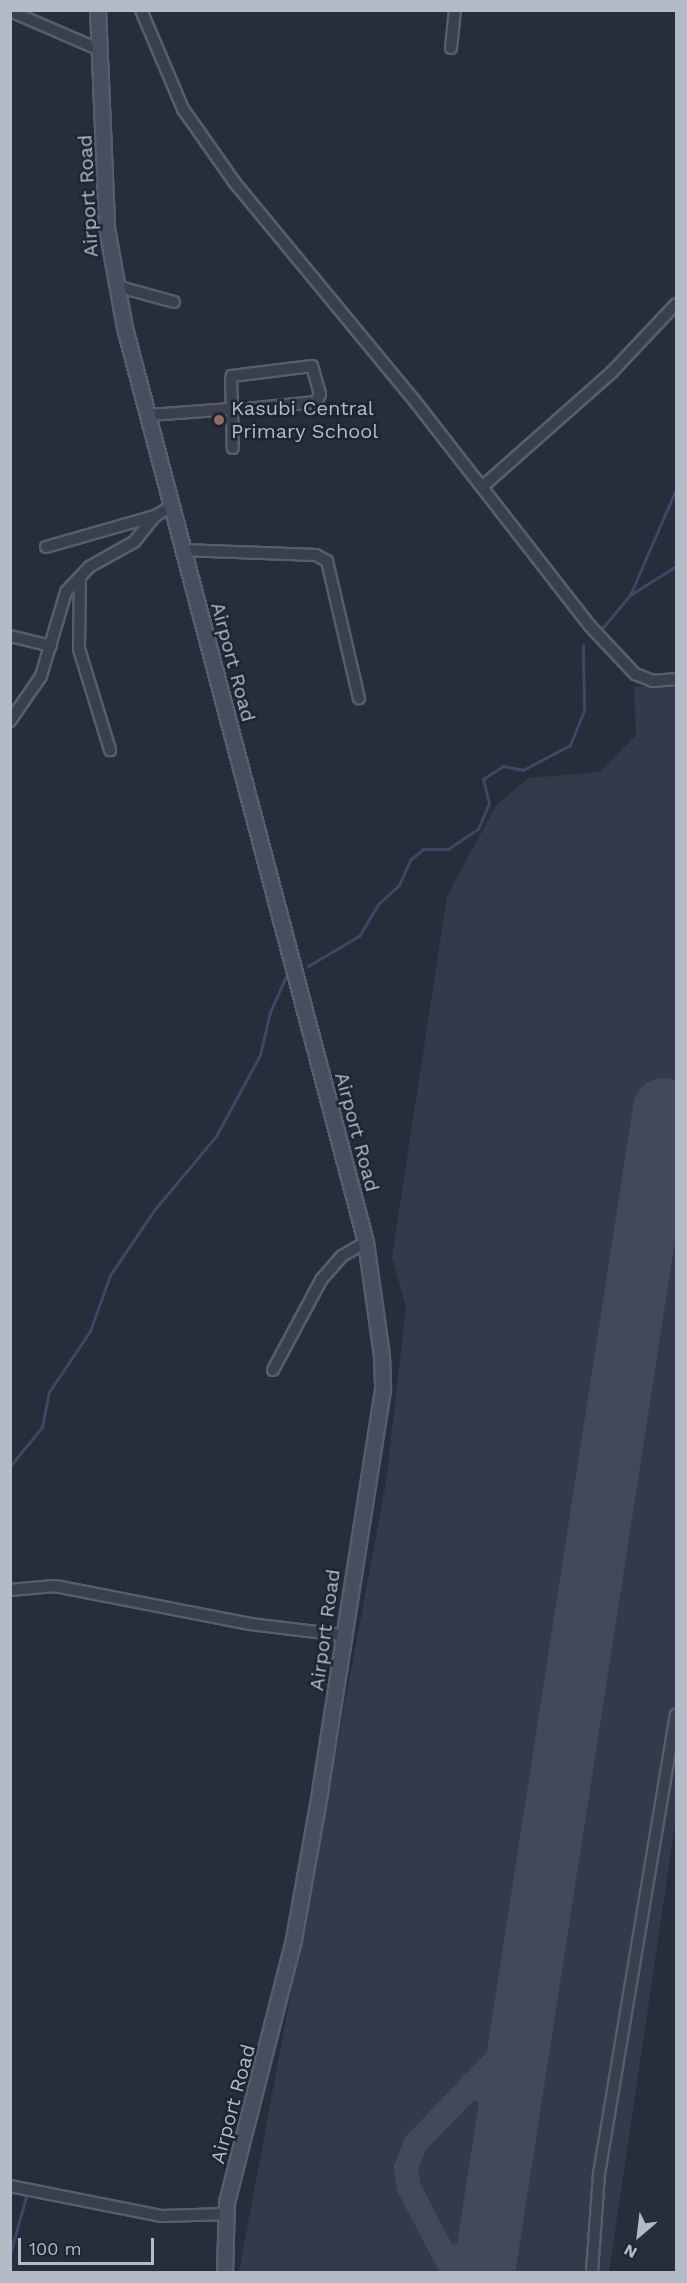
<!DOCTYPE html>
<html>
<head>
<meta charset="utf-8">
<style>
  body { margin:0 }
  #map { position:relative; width:687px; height:2283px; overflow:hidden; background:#262d3b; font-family:"Work Sans",sans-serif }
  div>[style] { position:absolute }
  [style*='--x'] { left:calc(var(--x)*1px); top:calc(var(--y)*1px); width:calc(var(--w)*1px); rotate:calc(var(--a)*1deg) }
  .airport>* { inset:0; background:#343a49 }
  .stream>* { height:3px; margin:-1.5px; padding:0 1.5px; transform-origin:1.5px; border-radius:1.5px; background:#3d4963 }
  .taxiway>* { height:24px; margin:-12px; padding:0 12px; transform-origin:12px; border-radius:12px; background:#424958 }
  .runway>* { height:62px; margin:-31px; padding:0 31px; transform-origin:31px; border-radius:31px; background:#424958 }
  .roads { filter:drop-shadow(2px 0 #575d6a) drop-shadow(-2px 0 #575d6a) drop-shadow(0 2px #575d6a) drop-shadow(0 -2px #575d6a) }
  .street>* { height:10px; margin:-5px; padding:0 5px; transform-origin:5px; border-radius:5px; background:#393f4c }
  .secondary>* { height:14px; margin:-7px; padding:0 7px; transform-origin:7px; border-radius:7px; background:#484e5e }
  .dots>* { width:16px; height:16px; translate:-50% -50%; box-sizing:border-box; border:3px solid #1e2431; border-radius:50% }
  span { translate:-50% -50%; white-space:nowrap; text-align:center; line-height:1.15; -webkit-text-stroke:5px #1e2431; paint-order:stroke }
  .street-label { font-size:20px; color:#b5bac7 }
  .poi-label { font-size:20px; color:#b5bac7 }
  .left { translate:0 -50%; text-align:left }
  .frame { position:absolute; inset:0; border:12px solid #b5bac7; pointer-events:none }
  .north { position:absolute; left:609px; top:2205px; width:60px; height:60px; -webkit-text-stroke:4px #1e2431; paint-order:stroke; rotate:208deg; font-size:16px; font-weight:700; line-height:24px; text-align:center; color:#b5bac7 }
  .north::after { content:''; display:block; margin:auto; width:21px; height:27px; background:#b5bac7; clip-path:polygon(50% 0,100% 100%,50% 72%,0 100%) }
  .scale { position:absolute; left:18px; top:2238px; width:136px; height:27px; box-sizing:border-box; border:3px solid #b5bac7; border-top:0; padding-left:8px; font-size:18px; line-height:21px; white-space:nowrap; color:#b5bac7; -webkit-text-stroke:4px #1e2431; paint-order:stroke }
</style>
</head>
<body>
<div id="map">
  <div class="airport">
    <div style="clip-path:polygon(676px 685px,676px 1818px,609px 2272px,239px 2272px,386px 1483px,406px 1307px,392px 1257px,447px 896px,497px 804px,529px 778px,600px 772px,636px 735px,634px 687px)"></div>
  </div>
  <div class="stream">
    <div style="--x:630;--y:595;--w:54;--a:-32.2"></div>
    <div style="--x:603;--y:627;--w:42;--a:-49.8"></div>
    <div style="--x:630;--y:595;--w:116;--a:-66.5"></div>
    <div style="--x:308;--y:966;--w:59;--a:-30.5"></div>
    <div style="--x:359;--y:936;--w:37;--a:-59"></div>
    <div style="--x:378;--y:904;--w:28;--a:-42"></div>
    <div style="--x:399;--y:885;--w:27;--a:-66"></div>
    <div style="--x:410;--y:860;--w:17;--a:-40"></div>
    <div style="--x:423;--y:849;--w:25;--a:0"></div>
    <div style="--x:448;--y:849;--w:36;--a:-34"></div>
    <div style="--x:478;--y:829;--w:28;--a:-67"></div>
    <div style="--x:489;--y:803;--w:25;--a:-104"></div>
    <div style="--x:483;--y:779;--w:24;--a:-33"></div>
    <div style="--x:503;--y:766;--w:20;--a:11"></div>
    <div style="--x:523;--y:770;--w:53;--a:-28"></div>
    <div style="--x:570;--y:745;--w:37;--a:-68"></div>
    <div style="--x:584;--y:711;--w:66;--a:-90.9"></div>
    <div style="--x:10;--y:1466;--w:50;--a:-50.6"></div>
    <div style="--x:42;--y:1427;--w:36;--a:-79"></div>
    <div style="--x:49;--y:1392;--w:73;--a:-56.1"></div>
    <div style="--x:90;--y:1331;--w:59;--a:-70.3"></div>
    <div style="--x:110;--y:1275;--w:80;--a:-55.7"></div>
    <div style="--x:155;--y:1209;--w:95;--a:-50.1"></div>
    <div style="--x:216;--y:1136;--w:92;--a:-61.5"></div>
    <div style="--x:260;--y:1055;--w:44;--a:-76.9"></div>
    <div style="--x:270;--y:1012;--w:42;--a:-65.9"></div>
    <div style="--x:10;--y:2254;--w:63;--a:-74.4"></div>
  </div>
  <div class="taxiway">
    <div style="--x:657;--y:1154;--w:28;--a:-48"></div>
    <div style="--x:471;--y:2084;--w:34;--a:32"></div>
    <div style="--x:500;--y:2102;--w:24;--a:73"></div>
    <div style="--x:446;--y:2257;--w:22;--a:-8"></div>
    <div style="--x:468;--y:2254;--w:28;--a:-39"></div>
    <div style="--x:453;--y:2272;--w:95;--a:-117.6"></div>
    <div style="--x:409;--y:2188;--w:20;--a:-99"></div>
    <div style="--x:406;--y:2168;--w:26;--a:-69"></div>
    <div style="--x:415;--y:2144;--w:121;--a:-46"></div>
    <div style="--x:499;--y:2057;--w:46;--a:-57.3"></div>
  </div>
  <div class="runway">
    <div style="--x:484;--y:2272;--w:1177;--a:-81.2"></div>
  </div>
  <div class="roads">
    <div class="street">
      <div style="--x:141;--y:10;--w:108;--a:67"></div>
      <div style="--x:183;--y:109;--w:90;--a:54.9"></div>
      <div style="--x:235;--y:183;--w:281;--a:50.5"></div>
      <div style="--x:414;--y:400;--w:286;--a:52.1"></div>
      <div style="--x:590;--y:626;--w:66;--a:46.8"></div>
      <div style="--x:635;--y:674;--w:19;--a:21"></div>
      <div style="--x:653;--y:681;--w:23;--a:-5"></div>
      <div style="--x:10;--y:11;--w:98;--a:23.4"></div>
      <div style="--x:451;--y:48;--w:38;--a:-84"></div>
      <div style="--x:116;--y:286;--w:60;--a:15.4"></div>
      <div style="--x:149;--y:415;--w:83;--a:-4.1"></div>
      <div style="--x:232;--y:409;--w:24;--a:-2"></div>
      <div style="--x:256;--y:408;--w:60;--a:-5.7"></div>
      <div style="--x:316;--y:402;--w:9;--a:-63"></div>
      <div style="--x:320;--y:394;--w:29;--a:-106"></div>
      <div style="--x:312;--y:366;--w:81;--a:172.9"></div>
      <div style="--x:232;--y:376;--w:4;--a:104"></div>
      <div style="--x:231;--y:380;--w:29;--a:88"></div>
      <div style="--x:232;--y:409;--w:39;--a:89"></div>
      <div style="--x:482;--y:487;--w:174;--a:-41.5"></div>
      <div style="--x:612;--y:372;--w:93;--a:-46.7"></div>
      <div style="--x:46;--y:547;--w:113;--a:-15.9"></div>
      <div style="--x:182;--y:550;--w:134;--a:2.1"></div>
      <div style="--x:316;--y:555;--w:13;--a:29"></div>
      <div style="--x:327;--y:561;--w:141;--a:76.9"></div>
      <div style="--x:80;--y:577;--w:72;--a:90.8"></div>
      <div style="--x:79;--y:649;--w:106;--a:72.9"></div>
      <div style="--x:10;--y:636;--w:42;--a:13.7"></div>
      <div style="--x:10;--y:721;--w:55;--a:-55.4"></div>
      <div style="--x:41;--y:676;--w:88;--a:-73.4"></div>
      <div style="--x:66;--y:592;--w:34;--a:-47"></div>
      <div style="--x:89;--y:567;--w:51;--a:-29.1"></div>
      <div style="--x:134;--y:542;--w:33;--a:-51"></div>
      <div style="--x:155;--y:516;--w:20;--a:-30"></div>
      <div style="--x:273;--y:1370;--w:102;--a:-61.9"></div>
      <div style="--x:321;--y:1280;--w:32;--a:-49"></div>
      <div style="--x:342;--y:1256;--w:28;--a:-30"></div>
      <div style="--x:10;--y:1590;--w:45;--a:-5.1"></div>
      <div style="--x:55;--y:1586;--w:199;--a:11"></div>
      <div style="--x:250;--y:1624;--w:92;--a:6.9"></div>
      <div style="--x:10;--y:2186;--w:155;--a:11.2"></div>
      <div style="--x:162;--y:2216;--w:64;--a:-1.8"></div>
      <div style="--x:592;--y:2272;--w:98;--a:-85.9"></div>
      <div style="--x:599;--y:2174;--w:466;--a:-80.5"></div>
    </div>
    <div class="secondary">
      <div style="--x:98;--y:10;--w:218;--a:87.6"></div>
      <div style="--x:107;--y:228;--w:102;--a:79.8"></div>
      <div style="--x:125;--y:328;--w:945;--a:75.23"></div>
      <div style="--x:366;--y:1242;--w:115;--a:82"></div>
      <div style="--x:382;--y:1356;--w:34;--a:88"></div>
      <div style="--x:383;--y:1390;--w:403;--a:98.9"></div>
      <div style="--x:321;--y:1788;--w:154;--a:100.1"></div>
      <div style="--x:294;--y:1940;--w:270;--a:104.3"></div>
      <div style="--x:227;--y:2202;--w:70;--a:91.6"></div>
    </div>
  </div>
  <div class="dots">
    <div style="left:219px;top:420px;background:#8d6e63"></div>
  </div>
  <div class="street-label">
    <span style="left:88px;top:196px;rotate:-93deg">Airport Road</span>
    <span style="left:233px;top:662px;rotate:75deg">Airport Road</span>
    <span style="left:357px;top:1132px;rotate:75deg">Airport Road</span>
    <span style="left:325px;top:1630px;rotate:-82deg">Airport Road</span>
    <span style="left:233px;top:2104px;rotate:-75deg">Airport Road</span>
  </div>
  <div class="poi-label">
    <span class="left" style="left:231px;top:420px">Kasubi Central<br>Primary School</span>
  </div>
  <div class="frame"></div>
  <div class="north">N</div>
  <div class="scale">100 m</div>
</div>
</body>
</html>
